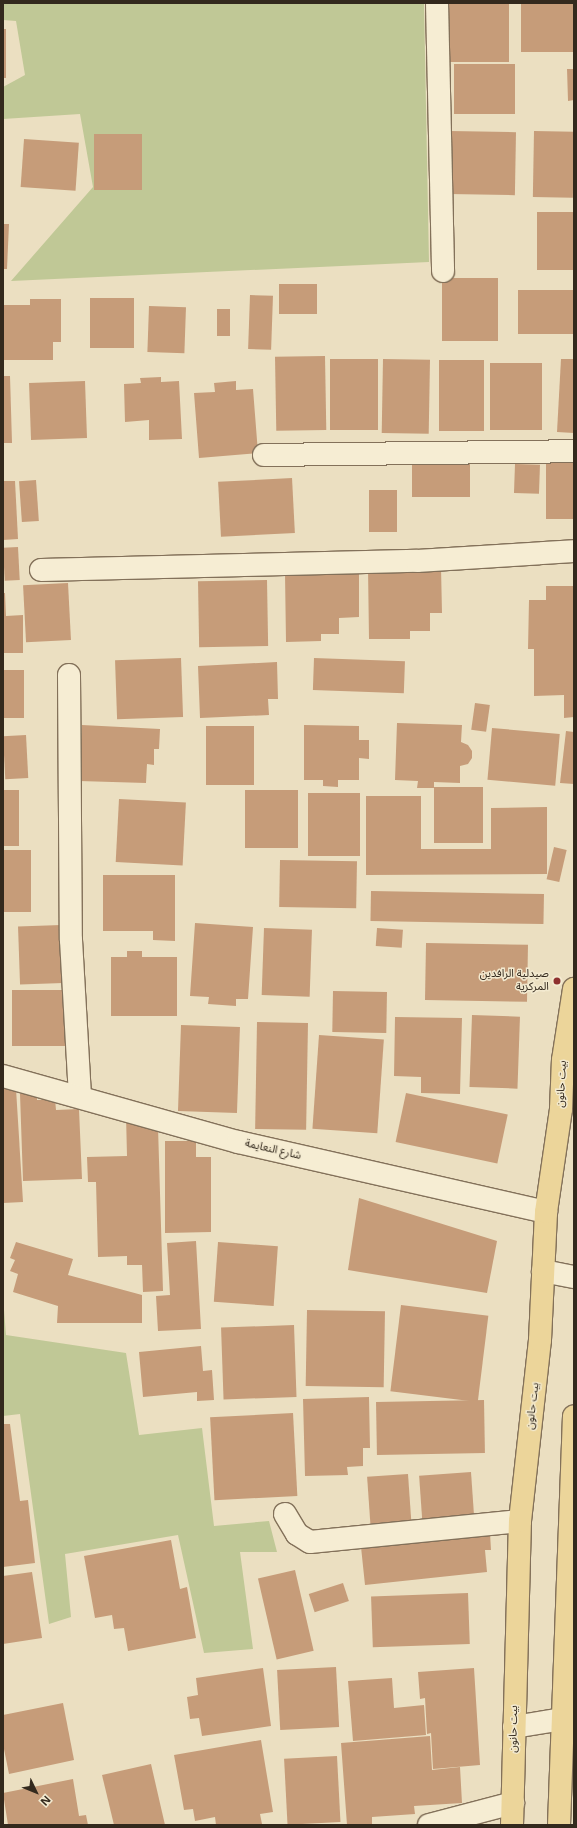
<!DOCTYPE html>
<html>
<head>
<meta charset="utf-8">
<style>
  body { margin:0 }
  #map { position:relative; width:577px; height:1828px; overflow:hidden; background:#ebdfc1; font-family:Georgia,"Noto Sans Arabic",serif }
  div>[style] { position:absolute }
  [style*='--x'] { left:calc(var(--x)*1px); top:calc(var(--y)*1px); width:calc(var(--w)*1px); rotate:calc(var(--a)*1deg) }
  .green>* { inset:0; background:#c0c896 }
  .building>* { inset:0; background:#c69c79; transform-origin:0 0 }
  .roads { filter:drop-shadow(1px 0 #83715a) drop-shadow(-1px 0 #83715a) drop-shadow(0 1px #83715a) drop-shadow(0 -1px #83715a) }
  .minor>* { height:22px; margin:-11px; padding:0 11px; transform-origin:11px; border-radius:11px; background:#f6edd3 }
  .major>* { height:22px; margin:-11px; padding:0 11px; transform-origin:11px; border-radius:11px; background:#ecd59a }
  .dots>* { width:11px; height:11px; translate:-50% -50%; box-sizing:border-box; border:2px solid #f3ead0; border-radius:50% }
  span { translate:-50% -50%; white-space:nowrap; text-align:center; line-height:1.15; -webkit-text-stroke:3px #f3ead0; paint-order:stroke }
  .poi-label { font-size:11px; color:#33291d }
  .right { translate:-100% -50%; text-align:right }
  .street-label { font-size:11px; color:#33291d }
  .frame { position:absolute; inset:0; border:4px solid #33291d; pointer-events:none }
  .north { position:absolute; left:16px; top:1772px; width:40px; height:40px; -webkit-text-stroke:3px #f3ead0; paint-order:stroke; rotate:133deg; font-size:11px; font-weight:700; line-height:16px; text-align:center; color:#33291d }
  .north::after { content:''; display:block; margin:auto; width:14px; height:18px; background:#33291d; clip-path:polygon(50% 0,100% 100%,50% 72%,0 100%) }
</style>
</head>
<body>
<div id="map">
  <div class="green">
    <div style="clip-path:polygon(3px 3px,424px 3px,429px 262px,11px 281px,93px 187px,80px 114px,3px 119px,3px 87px,25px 75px,16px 21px,3px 20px)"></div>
    <div style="clip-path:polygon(3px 1297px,6px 1335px,126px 1353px,139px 1435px,202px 1428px,214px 1526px,269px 1521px,277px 1552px,240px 1552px,253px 1649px,204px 1653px,178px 1535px,65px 1554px,71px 1617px,49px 1624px,20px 1414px,3px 1416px)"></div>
  </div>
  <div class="building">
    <div style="left:449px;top:3px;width:60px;height:59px"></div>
    <div style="left:521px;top:3px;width:53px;height:49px"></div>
    <div style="left:3px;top:29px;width:3px;height:49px"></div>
    <div style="left:454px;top:64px;width:61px;height:50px"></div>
    <div style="clip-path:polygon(567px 69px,574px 69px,574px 100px,568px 101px)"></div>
    <div style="left:450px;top:131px;width:66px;height:63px;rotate:1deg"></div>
    <div style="left:534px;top:131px;width:40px;height:66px;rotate:1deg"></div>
    <div style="left:94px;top:134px;width:48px;height:56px"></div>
    <div style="left:24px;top:139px;width:55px;height:48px;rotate:4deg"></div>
    <div style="left:537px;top:212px;width:37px;height:58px"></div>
    <div style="clip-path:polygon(3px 224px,9px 224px,7px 269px,3px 269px)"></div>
    <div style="left:498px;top:278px;width:63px;height:56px;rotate:90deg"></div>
    <div style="left:279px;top:284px;width:38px;height:30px"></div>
    <div style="left:574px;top:290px;width:44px;height:56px;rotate:90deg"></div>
    <div style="left:250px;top:295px;width:23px;height:54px;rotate:2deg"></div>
    <div style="left:90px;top:298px;width:44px;height:50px"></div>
    <div style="clip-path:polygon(30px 299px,61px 299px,61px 342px,53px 342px,53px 360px,3px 360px,3px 305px,30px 305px)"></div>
    <div style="left:149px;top:306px;width:37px;height:46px;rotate:2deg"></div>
    <div style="left:217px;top:309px;width:13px;height:27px"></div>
    <div style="left:325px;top:356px;width:74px;height:50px;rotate:89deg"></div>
    <div style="left:330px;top:359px;width:48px;height:71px"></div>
    <div style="left:383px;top:359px;width:47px;height:74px;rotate:1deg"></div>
    <div style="clip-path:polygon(561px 359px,574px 359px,574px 433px,557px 432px)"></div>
    <div style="left:439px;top:360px;width:45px;height:71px"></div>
    <div style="left:490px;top:363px;width:52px;height:67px"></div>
    <div style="clip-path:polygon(3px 376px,10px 376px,12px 443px,3px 443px)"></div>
    <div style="clip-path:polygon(161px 377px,161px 382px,179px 381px,182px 439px,149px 440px,149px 420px,125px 422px,124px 384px,141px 383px,140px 378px)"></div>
    <div style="left:85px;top:381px;width:57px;height:56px;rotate:88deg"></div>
    <div style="clip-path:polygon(236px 381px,236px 390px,253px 389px,258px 453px,199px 458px,194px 393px,215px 392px,214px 383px)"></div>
    <div style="left:412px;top:455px;width:58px;height:42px"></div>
    <div style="left:546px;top:462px;width:28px;height:57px"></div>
    <div style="left:515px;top:464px;width:25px;height:29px;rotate:2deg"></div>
    <div style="left:292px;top:478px;width:55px;height:74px;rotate:87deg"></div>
    <div style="left:36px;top:480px;width:41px;height:17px;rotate:86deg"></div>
    <div style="clip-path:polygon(3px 481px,15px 481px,18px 539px,3px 540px)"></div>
    <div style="left:369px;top:490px;width:28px;height:42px"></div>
    <div style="left:18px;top:547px;width:33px;height:15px;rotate:87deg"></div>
    <div style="clip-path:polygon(441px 567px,442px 613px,430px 613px,430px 631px,410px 631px,410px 639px,369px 639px,368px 568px)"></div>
    <div style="clip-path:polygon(359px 573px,359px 617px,339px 618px,339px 634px,321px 634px,321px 641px,286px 642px,285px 574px)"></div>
    <div style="left:267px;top:580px;width:66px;height:69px;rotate:89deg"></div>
    <div style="left:68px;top:583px;width:57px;height:45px;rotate:87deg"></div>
    <div style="clip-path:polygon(546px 586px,574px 586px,574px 717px,564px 718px,564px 695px,534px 696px,534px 649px,528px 649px,529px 600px,546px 600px)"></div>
    <div style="clip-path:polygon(3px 593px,5px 593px,6px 616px,23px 615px,23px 653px,3px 653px)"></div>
    <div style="left:181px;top:658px;width:59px;height:66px;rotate:88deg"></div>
    <div style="left:314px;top:658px;width:91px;height:32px;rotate:2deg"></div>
    <div style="clip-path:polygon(277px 662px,278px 699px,268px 699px,269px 715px,200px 718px,198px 666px)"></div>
    <div style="left:3px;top:670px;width:21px;height:48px"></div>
    <div style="left:475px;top:703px;width:15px;height:27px;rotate:8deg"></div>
    <div style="clip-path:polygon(397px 723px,462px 725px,461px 742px,468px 745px,472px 751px,472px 758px,468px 764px,460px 766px,460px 783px,434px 782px,434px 788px,417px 788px,418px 781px,395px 780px)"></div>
    <div style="clip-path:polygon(82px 725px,160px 729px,159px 749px,154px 749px,154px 765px,147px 764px,146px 783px,79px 781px)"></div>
    <div style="clip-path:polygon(304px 725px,359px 726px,359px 740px,369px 740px,369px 759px,359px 758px,359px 780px,338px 780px,338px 787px,323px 786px,323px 780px,304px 780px)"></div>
    <div style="left:206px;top:726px;width:48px;height:59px"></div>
    <div style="left:492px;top:728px;width:68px;height:52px;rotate:5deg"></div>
    <div style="clip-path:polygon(566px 731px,574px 732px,574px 784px,560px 783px)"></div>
    <div style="left:26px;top:735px;width:43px;height:23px;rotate:87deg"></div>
    <div style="left:434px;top:787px;width:49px;height:56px"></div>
    <div style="left:3px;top:790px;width:16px;height:56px"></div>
    <div style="left:298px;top:790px;width:58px;height:53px;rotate:90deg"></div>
    <div style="left:360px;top:793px;width:63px;height:52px;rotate:90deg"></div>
    <div style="clip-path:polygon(366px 796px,421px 796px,421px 849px,491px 849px,491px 808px,547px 807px,547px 874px,366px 875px)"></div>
    <div style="left:119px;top:799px;width:67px;height:63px;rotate:3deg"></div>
    <div style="left:554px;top:847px;width:13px;height:33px;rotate:13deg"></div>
    <div style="left:3px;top:850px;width:28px;height:62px"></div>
    <div style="left:280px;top:860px;width:77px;height:47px;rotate:1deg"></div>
    <div style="clip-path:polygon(103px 875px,175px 875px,175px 941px,153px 940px,153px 931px,103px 931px)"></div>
    <div style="left:371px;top:891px;width:173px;height:30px;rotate:1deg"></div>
    <div style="clip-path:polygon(195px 923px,253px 927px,248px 999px,236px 999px,236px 1006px,208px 1004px,209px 997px,190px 996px)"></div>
    <div style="left:61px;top:925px;width:58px;height:43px;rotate:88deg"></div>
    <div style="left:264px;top:928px;width:48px;height:67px;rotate:2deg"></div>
    <div style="left:377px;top:928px;width:26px;height:18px;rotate:4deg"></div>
    <div style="left:426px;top:943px;width:102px;height:57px;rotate:1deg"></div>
    <div style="clip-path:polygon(127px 951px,142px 951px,142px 957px,177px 957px,177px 1016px,111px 1016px,111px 957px,127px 957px)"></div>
    <div style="left:12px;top:990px;width:53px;height:56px"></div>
    <div style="left:333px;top:991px;width:54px;height:41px;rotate:1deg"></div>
    <div style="left:472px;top:1015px;width:48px;height:72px;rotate:2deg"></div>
    <div style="clip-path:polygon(395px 1017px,462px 1018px,460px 1094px,421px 1093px,421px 1077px,394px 1076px)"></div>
    <div style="left:257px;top:1022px;width:51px;height:107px;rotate:1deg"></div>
    <div style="left:181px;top:1025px;width:59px;height:86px;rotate:2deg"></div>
    <div style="left:319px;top:1035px;width:65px;height:94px;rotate:4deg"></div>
    <div style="clip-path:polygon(3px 1086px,16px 1089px,23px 1202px,3px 1203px)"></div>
    <div style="clip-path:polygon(37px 1093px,37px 1100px,55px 1099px,56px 1110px,79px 1109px,82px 1179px,23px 1181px,20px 1094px)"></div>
    <div style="left:406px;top:1093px;width:104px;height:50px;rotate:12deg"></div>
    <div style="clip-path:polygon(126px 1115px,158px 1127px,163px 1291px,143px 1292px,142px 1265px,127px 1265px,127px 1256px,98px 1257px,96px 1182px,88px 1182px,87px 1157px,127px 1156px)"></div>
    <div style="clip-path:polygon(165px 1141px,196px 1141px,196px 1157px,211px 1157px,211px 1232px,165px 1233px)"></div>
    <div style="clip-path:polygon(359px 1198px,497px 1241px,487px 1293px,348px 1270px)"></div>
    <div style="clip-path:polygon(196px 1241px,201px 1329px,158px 1331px,156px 1296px,170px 1295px,167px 1243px)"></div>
    <div style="clip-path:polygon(16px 1242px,73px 1259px,68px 1275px,142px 1295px,142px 1323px,57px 1323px,58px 1306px,13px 1292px,18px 1274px,10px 1271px,15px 1260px,10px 1258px)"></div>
    <div style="left:218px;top:1242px;width:60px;height:60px;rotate:4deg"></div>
    <div style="left:401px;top:1305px;width:88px;height:87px;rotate:7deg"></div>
    <div style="left:307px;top:1310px;width:78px;height:76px;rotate:1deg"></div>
    <div style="left:294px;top:1325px;width:72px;height:73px;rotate:88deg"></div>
    <div style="clip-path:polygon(201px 1346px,203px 1371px,212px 1370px,214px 1400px,197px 1401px,197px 1392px,143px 1397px,139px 1352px)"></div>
    <div style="clip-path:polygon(369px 1397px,370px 1448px,363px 1448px,363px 1466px,347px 1467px,348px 1475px,305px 1476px,303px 1399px)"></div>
    <div style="left:484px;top:1400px;width:53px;height:108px;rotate:89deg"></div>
    <div style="left:293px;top:1413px;width:83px;height:83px;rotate:87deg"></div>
    <div style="clip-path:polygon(3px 1424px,10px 1424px,20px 1501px,28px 1500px,35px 1563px,3px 1567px)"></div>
    <div style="left:471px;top:1472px;width:47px;height:52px;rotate:86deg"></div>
    <div style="left:408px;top:1474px;width:47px;height:41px;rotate:86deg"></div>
    <div style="clip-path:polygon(490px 1533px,491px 1550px,485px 1550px,487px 1572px,365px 1585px,361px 1547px)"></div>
    <div style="clip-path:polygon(171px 1540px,180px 1589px,187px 1587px,196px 1638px,128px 1651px,124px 1628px,114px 1629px,112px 1615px,95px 1618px,84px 1556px)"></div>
    <div style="left:295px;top:1570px;width:83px;height:38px;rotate:77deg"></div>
    <div style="clip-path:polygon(32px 1572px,42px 1638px,3px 1644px,3px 1576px)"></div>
    <div style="left:343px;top:1583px;width:19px;height:36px;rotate:72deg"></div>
    <div style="left:468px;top:1593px;width:51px;height:97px;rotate:88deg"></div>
    <div style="left:336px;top:1667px;width:60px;height:59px;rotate:87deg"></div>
    <div style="clip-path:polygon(263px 1668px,271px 1726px,202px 1736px,199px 1718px,190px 1719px,187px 1697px,198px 1695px,196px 1678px)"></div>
    <div style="clip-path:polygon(474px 1668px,480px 1765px,433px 1769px,431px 1733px,427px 1734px,425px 1698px,420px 1699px,418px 1672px)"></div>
    <div style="clip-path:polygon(392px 1678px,394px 1708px,424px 1705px,426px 1735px,353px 1741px,348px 1681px)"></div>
    <div style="clip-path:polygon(63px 1703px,74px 1760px,9px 1774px,3px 1744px,3px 1715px)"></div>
    <div style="clip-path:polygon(430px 1736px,432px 1770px,460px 1767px,462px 1803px,414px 1806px,415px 1814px,372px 1817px,372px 1824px,347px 1825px,341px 1743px)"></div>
    <div style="clip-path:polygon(261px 1740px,273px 1812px,260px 1814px,262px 1824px,254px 1825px,216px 1825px,215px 1817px,195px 1821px,193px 1809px,184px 1810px,174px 1755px)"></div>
    <div style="left:337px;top:1756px;width:66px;height:53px;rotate:87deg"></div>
    <div style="clip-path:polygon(151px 1764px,165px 1825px,114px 1825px,102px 1775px)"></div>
    <div style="clip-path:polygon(73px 1779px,79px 1816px,86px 1815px,88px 1825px,8px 1825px,3px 1793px)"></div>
  </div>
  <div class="roads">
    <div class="minor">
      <div style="--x:437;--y:3;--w:268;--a:88.7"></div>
      <div style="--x:264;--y:455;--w:310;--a:-0.7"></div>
      <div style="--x:41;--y:570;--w:376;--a:-1.4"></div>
      <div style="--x:417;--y:561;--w:157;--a:-3.6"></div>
      <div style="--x:69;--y:675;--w:265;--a:89.6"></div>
      <div style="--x:71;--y:940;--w:157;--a:86.7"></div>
      <div style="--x:3;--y:1076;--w:244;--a:15.7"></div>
      <div style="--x:238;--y:1142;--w:316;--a:12.8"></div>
      <div style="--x:543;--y:1271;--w:32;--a:11"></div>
      <div style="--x:285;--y:1514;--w:23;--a:59"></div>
      <div style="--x:297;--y:1534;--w:15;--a:32"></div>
      <div style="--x:310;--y:1542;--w:211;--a:-5.7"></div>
      <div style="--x:514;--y:1727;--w:50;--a:-9.3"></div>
      <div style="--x:563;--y:1719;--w:11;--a:15"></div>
      <div style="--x:429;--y:1825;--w:87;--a:-14.7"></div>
    </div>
    <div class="major">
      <div style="--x:512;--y:1825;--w:304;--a:-88.5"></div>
      <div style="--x:520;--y:1521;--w:182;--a:-83.7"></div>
      <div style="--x:540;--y:1340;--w:128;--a:-87.3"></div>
      <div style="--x:546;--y:1212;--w:104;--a:-81.7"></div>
      <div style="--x:561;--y:1109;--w:49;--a:-87.7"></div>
      <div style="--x:563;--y:1060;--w:72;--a:-81.2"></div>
      <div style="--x:559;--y:1825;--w:409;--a:-87.9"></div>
    </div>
  </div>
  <div class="dots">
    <div style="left:557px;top:981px;background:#8e302e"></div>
  </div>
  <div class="poi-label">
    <span class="right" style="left:549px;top:981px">صيدلية الرافدين<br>المركزية</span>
  </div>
  <div class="street-label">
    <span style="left:562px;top:1084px;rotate:-87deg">بيت حانون</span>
    <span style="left:273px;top:1150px;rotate:13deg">شارع النعايمة</span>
    <span style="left:533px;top:1406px;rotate:-83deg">بيت حانون</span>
    <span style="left:514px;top:1729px;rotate:-89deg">بيت حانون</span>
  </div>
  <div class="frame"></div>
  <div class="north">N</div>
</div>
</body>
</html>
